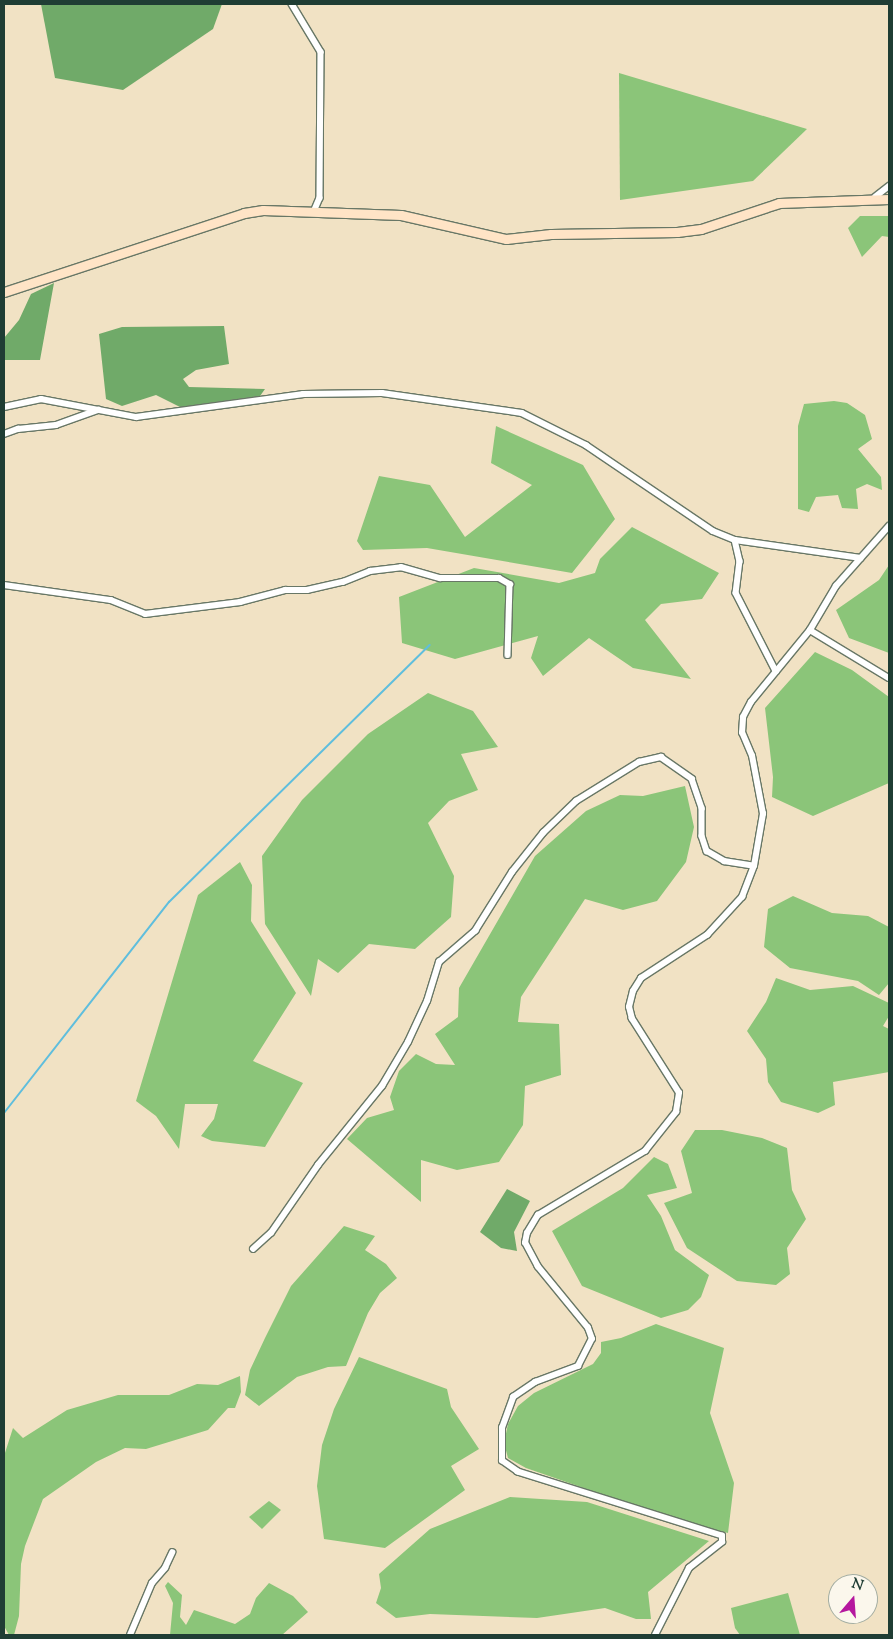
<!DOCTYPE html>
<html>
<head>
<meta charset="utf-8">
<style>
  body { margin:0 }
  #map { position:relative; width:893px; height:1639px; overflow:hidden; background:#f1e2c4; font-family:"Sorts Mill Goudy",serif }
  div>[style] { position:absolute }
  [style*='--x'] { left:calc(var(--x)*1px); top:calc(var(--y)*1px); width:calc(var(--w)*1px); rotate:calc(var(--a)*1deg) }
  .green>* { inset:0; background:#8bc579 }
  .forest>* { inset:0; background:#70aa69 }
  .stream>* { height:2px; margin:-1px; padding:0 1px; transform-origin:1px; border-radius:1px; background:#5fbedd }
  .roads { filter:drop-shadow(1px 0 #687766) drop-shadow(-1px 0 #687766) drop-shadow(0 1px #687766) drop-shadow(0 -1px #687766) }
  .street>* { height:5.5px; margin:-2.75px; padding:0 2.75px; transform-origin:2.75px; border-radius:2.75px; background:#fff }
  .secondary>* { height:9px; margin:-4.5px; padding:0 4.5px; transform-origin:4.5px; border-radius:4.5px; background:#ffe4c6 }
  span { translate:-50% -50%; white-space:nowrap; text-align:center; line-height:1.15; -webkit-text-stroke:4px #fbf7ec; paint-order:stroke }
  .frame { position:absolute; inset:0; border:5px solid #1f3d34; pointer-events:none }
  .north { position:absolute; left:828px; top:1574px; width:50px; height:50px; box-sizing:border-box; background:#fbf7ec; border:1px solid #a3ada2; border-radius:50%; rotate:18deg; font-size:14px; font-weight:700; line-height:20px; text-align:center; color:#1f3d34 }
  .north::after { content:''; display:block; margin:auto; width:18px; height:22px; background:#b5179e; clip-path:polygon(50% 0,100% 100%,50% 72%,0 100%) }
</style>
</head>
<body>
<div id="map">
  <div class="green">
    <div style="clip-path:polygon(619px 73px,807px 129px,753px 181px,620px 200px)"></div>
    <div style="clip-path:polygon(860px 216px,889px 216px,889px 237px,882px 236px,862px 257px,848px 228px)"></div>
    <div style="clip-path:polygon(834px 401px,847px 403px,865px 415px,872px 439px,858px 449px,881px 477px,882px 490px,867px 484px,856px 489px,858px 509px,842px 508px,838px 495px,816px 497px,809px 512px,798px 509px,798px 426px,804px 404px)"></div>
    <div style="clip-path:polygon(496px 426px,583px 465px,615px 519px,572px 573px,427px 548px,363px 550px,357px 541px,379px 476px,430px 485px,465px 537px,532px 485px,491px 463px)"></div>
    <div style="clip-path:polygon(632px 527px,719px 573px,702px 599px,661px 604px,645px 620px,691px 679px,633px 668px,589px 638px,543px 676px,531px 658px,538px 636px,455px 659px,402px 643px,399px 597px,474px 568px,559px 583px,595px 573px,600px 559px)"></div>
    <div style="clip-path:polygon(889px 565px,889px 653px,849px 638px,836px 610px,879px 580px)"></div>
    <div style="clip-path:polygon(815px 652px,852px 670px,889px 697px,889px 783px,813px 816px,772px 797px,773px 777px,765px 708px)"></div>
    <div style="clip-path:polygon(428px 693px,473px 711px,498px 747px,461px 754px,478px 790px,449px 801px,428px 823px,454px 876px,451px 917px,415px 949px,369px 944px,338px 973px,318px 959px,311px 996px,265px 924px,262px 856px,302px 800px,368px 734px)"></div>
    <div style="clip-path:polygon(685px 786px,694px 827px,686px 862px,657px 901px,623px 910px,585px 899px,521px 997px,518px 1022px,559px 1024px,561px 1075px,525px 1086px,523px 1125px,499px 1162px,457px 1170px,421px 1160px,421px 1202px,347px 1139px,367px 1118px,394px 1110px,390px 1097px,399px 1071px,416px 1054px,436px 1064px,455px 1065px,435px 1034px,458px 1017px,459px 988px,535px 856px,586px 811px,620px 795px,643px 796px)"></div>
    <div style="clip-path:polygon(240px 862px,252px 885px,251px 921px,296px 993px,253px 1061px,303px 1083px,265px 1147px,212px 1141px,201px 1136px,214px 1119px,218px 1104px,185px 1104px,179px 1149px,156px 1116px,136px 1101px,198px 895px)"></div>
    <div style="clip-path:polygon(793px 896px,832px 913px,868px 916px,889px 927px,889px 983px,879px 995px,858px 981px,790px 968px,764px 947px,768px 909px)"></div>
    <div style="clip-path:polygon(776px 978px,810px 990px,853px 986px,889px 1003px,889px 1016px,883px 1026px,889px 1029px,889px 1072px,833px 1082px,835px 1105px,818px 1113px,781px 1102px,768px 1082px,766px 1059px,747px 1031px,766px 1002px)"></div>
    <div style="clip-path:polygon(695px 1130px,722px 1130px,762px 1138px,787px 1148px,792px 1190px,806px 1219px,787px 1248px,790px 1274px,776px 1285px,737px 1281px,687px 1248px,664px 1203px,692px 1193px,681px 1151px)"></div>
    <div style="clip-path:polygon(654px 1157px,668px 1164px,677px 1188px,647px 1195px,661px 1216px,675px 1250px,709px 1275px,701px 1297px,688px 1310px,661px 1318px,582px 1286px,552px 1231px,623px 1188px)"></div>
    <div style="clip-path:polygon(344px 1226px,375px 1236px,365px 1250px,386px 1264px,397px 1278px,380px 1293px,368px 1313px,346px 1366px,328px 1367px,297px 1377px,259px 1406px,245px 1395px,250px 1370px,265px 1338px,291px 1286px)"></div>
    <div style="clip-path:polygon(656px 1324px,724px 1348px,710px 1413px,734px 1483px,728px 1533px,670px 1518px,526px 1468px,508px 1458px,504px 1443px,508px 1424px,518px 1406px,534px 1393px,593px 1364px,601px 1353px,601px 1342px,621px 1338px)"></div>
    <div style="clip-path:polygon(359px 1357px,447px 1389px,451px 1407px,479px 1449px,451px 1466px,465px 1490px,385px 1548px,324px 1539px,317px 1486px,322px 1445px,334px 1409px)"></div>
    <div style="clip-path:polygon(240px 1376px,241px 1392px,235px 1408px,228px 1408px,208px 1430px,146px 1449px,125px 1448px,96px 1462px,43px 1499px,25px 1546px,21px 1564px,19px 1616px,14px 1635px,9px 1635px,4px 1626px,4px 1456px,13px 1428px,23px 1438px,67px 1410px,118px 1395px,169px 1395px,197px 1384px,218px 1385px)"></div>
    <div style="clip-path:polygon(510px 1497px,587px 1502px,709px 1541px,648px 1592px,651px 1619px,636px 1619px,605px 1608px,537px 1618px,430px 1614px,396px 1618px,376px 1603px,381px 1588px,379px 1574px,430px 1529px)"></div>
    <div style="clip-path:polygon(269px 1501px,281px 1510px,262px 1529px,249px 1517px)"></div>
    <div style="clip-path:polygon(168px 1582px,182px 1595px,180px 1617px,186px 1625px,194px 1610px,235px 1624px,250px 1614px,256px 1598px,269px 1583px,293px 1596px,308px 1612px,282px 1635px,170px 1635px,173px 1603px,165px 1586px)"></div>
    <div style="clip-path:polygon(788px 1593px,800px 1635px,740px 1635px,735px 1628px,731px 1608px)"></div>
  </div>
  <div class="forest">
    <div style="clip-path:polygon(41px 4px,222px 4px,213px 29px,123px 90px,55px 78px)"></div>
    <div style="clip-path:polygon(54px 283px,40px 360px,4px 360px,4px 338px,19px 320px,31px 294px)"></div>
    <div style="clip-path:polygon(224px 326px,229px 364px,196px 370px,183px 379px,189px 387px,265px 389px,260px 396px,180px 407px,156px 395px,122px 406px,106px 399px,99px 334px,122px 327px)"></div>
    <div style="clip-path:polygon(507px 1189px,530px 1201px,514px 1232px,517px 1251px,501px 1248px,480px 1232px)"></div>
  </div>
  <div class="stream">
    <div style="--x:4;--y:1113;--w:268;--a:-52"></div>
    <div style="--x:169;--y:902;--w:366;--a:-44.6"></div>
  </div>
  <div class="roads">
    <div class="street">
      <div style="--x:292;--y:4;--w:56;--a:58.9"></div>
      <div style="--x:321;--y:52;--w:146;--a:90.4"></div>
      <div style="--x:320;--y:198;--w:15;--a:113"></div>
      <div style="--x:875;--y:197;--w:18;--a:-38"></div>
      <div style="--x:4;--y:407;--w:38;--a:-12"></div>
      <div style="--x:41;--y:399;--w:97;--a:10.7"></div>
      <div style="--x:136;--y:417;--w:169;--a:-7.8"></div>
      <div style="--x:303;--y:394;--w:79;--a:-0.7"></div>
      <div style="--x:382;--y:393;--w:141;--a:8.1"></div>
      <div style="--x:522;--y:413;--w:72;--a:26.6"></div>
      <div style="--x:586;--y:445;--w:153;--a:34.1"></div>
      <div style="--x:713;--y:531;--w:24;--a:22"></div>
      <div style="--x:735;--y:540;--w:127;--a:8.1"></div>
      <div style="--x:4;--y:434;--w:15;--a:-20"></div>
      <div style="--x:18;--y:429;--w:38;--a:-6"></div>
      <div style="--x:56;--y:425;--w:45;--a:-19.7"></div>
      <div style="--x:735;--y:540;--w:22;--a:77"></div>
      <div style="--x:740;--y:561;--w:32;--a:97"></div>
      <div style="--x:736;--y:593;--w:88;--a:62.9"></div>
      <div style="--x:4;--y:585;--w:108;--a:8"></div>
      <div style="--x:111;--y:600;--w:37;--a:22"></div>
      <div style="--x:145;--y:614;--w:96;--a:-7.2"></div>
      <div style="--x:240;--y:602;--w:47;--a:-14.9"></div>
      <div style="--x:285;--y:590;--w:22;--a:0"></div>
      <div style="--x:307;--y:590;--w:37;--a:-13"></div>
      <div style="--x:343;--y:582;--w:29;--a:-22"></div>
      <div style="--x:370;--y:571;--w:31;--a:-7"></div>
      <div style="--x:401;--y:567;--w:41;--a:15.8"></div>
      <div style="--x:440;--y:578;--w:59;--a:0"></div>
      <div style="--x:499;--y:578;--w:13;--a:29"></div>
      <div style="--x:510;--y:584;--w:71;--a:91.6"></div>
      <div style="--x:810;--y:630;--w:92;--a:31.3"></div>
      <div style="--x:253;--y:1249;--w:24;--a:-42"></div>
      <div style="--x:271;--y:1233;--w:83;--a:-55.3"></div>
      <div style="--x:318;--y:1165;--w:102;--a:-51"></div>
      <div style="--x:382;--y:1086;--w:51;--a:-59.4"></div>
      <div style="--x:408;--y:1042;--w:45;--a:-65.1"></div>
      <div style="--x:427;--y:1001;--w:41;--a:-72.9"></div>
      <div style="--x:439;--y:962;--w:48;--a:-40.7"></div>
      <div style="--x:475;--y:931;--w:70;--a:-57.9"></div>
      <div style="--x:512;--y:872;--w:50;--a:-51.5"></div>
      <div style="--x:543;--y:833;--w:46;--a:-44.1"></div>
      <div style="--x:576;--y:801;--w:74;--a:-31.8"></div>
      <div style="--x:639;--y:762;--w:23;--a:-13"></div>
      <div style="--x:661;--y:757;--w:38;--a:35"></div>
      <div style="--x:692;--y:779;--w:31;--a:71"></div>
      <div style="--x:702;--y:808;--w:28;--a:90"></div>
      <div style="--x:702;--y:836;--w:16;--a:72"></div>
      <div style="--x:707;--y:851;--w:20;--a:30"></div>
      <div style="--x:724;--y:861;--w:30;--a:9"></div>
      <div style="--x:130;--y:1635;--w:56;--a:-67.1"></div>
      <div style="--x:152;--y:1583;--w:20;--a:-49"></div>
      <div style="--x:165;--y:1568;--w:17;--a:-65"></div>
      <div style="--x:655;--y:1635;--w:75;--a:-63.1"></div>
      <div style="--x:689;--y:1568;--w:42;--a:-38.2"></div>
      <div style="--x:722;--y:1542;--w:6;--a:-90"></div>
      <div style="--x:722;--y:1536;--w:214;--a:-162.6"></div>
      <div style="--x:518;--y:1472;--w:19;--a:-145"></div>
      <div style="--x:502;--y:1461;--w:33;--a:-90"></div>
      <div style="--x:502;--y:1428;--w:33;--a:-70"></div>
      <div style="--x:513;--y:1397;--w:27;--a:-34"></div>
      <div style="--x:535;--y:1382;--w:46;--a:-20.4"></div>
      <div style="--x:578;--y:1366;--w:30;--a:-63"></div>
      <div style="--x:592;--y:1339;--w:12;--a:-110"></div>
      <div style="--x:588;--y:1328;--w:79;--a:-129.3"></div>
      <div style="--x:538;--y:1267;--w:27;--a:-118"></div>
      <div style="--x:525;--y:1243;--w:10;--a:-79"></div>
      <div style="--x:527;--y:1233;--w:21;--a:-59"></div>
      <div style="--x:538;--y:1215;--w:125;--a:-30.9"></div>
      <div style="--x:645;--y:1151;--w:50;--a:-51.5"></div>
      <div style="--x:676;--y:1112;--w:19;--a:-81"></div>
      <div style="--x:679;--y:1093;--w:88;--a:-122.4"></div>
      <div style="--x:632;--y:1019;--w:12;--a:-104"></div>
      <div style="--x:629;--y:1007;--w:16;--a:-76"></div>
      <div style="--x:633;--y:991;--w:15;--a:-58"></div>
      <div style="--x:641;--y:978;--w:79;--a:-33.1"></div>
      <div style="--x:707;--y:935;--w:52;--a:-47.4"></div>
      <div style="--x:742;--y:897;--w:33;--a:-69"></div>
      <div style="--x:754;--y:866;--w:53;--a:-80.2"></div>
      <div style="--x:763;--y:814;--w:59;--a:-100.7"></div>
      <div style="--x:752;--y:756;--w:25;--a:-113"></div>
      <div style="--x:742;--y:733;--w:16;--a:-86"></div>
      <div style="--x:743;--y:717;--w:17;--a:-62"></div>
      <div style="--x:751;--y:702;--w:93;--a:-50.7"></div>
      <div style="--x:810;--y:630;--w:51;--a:-59.4"></div>
      <div style="--x:836;--y:586;--w:80;--a:-48.5"></div>
    </div>
    <div class="secondary">
      <div style="--x:4;--y:292;--w:253;--a:-18.2"></div>
      <div style="--x:244;--y:213;--w:19;--a:-9"></div>
      <div style="--x:263;--y:210;--w:138;--a:2.1"></div>
      <div style="--x:401;--y:215;--w:108;--a:12.9"></div>
      <div style="--x:506;--y:239;--w:45;--a:-6.3"></div>
      <div style="--x:551;--y:234;--w:126;--a:-0.9"></div>
      <div style="--x:677;--y:232;--w:24;--a:-7"></div>
      <div style="--x:701;--y:229;--w:82;--a:-18.4"></div>
      <div style="--x:779;--y:203;--w:110;--a:-2.1"></div>
    </div>
  </div>
  <div class="frame"></div>
  <div class="north">N</div>
</div>
</body>
</html>
